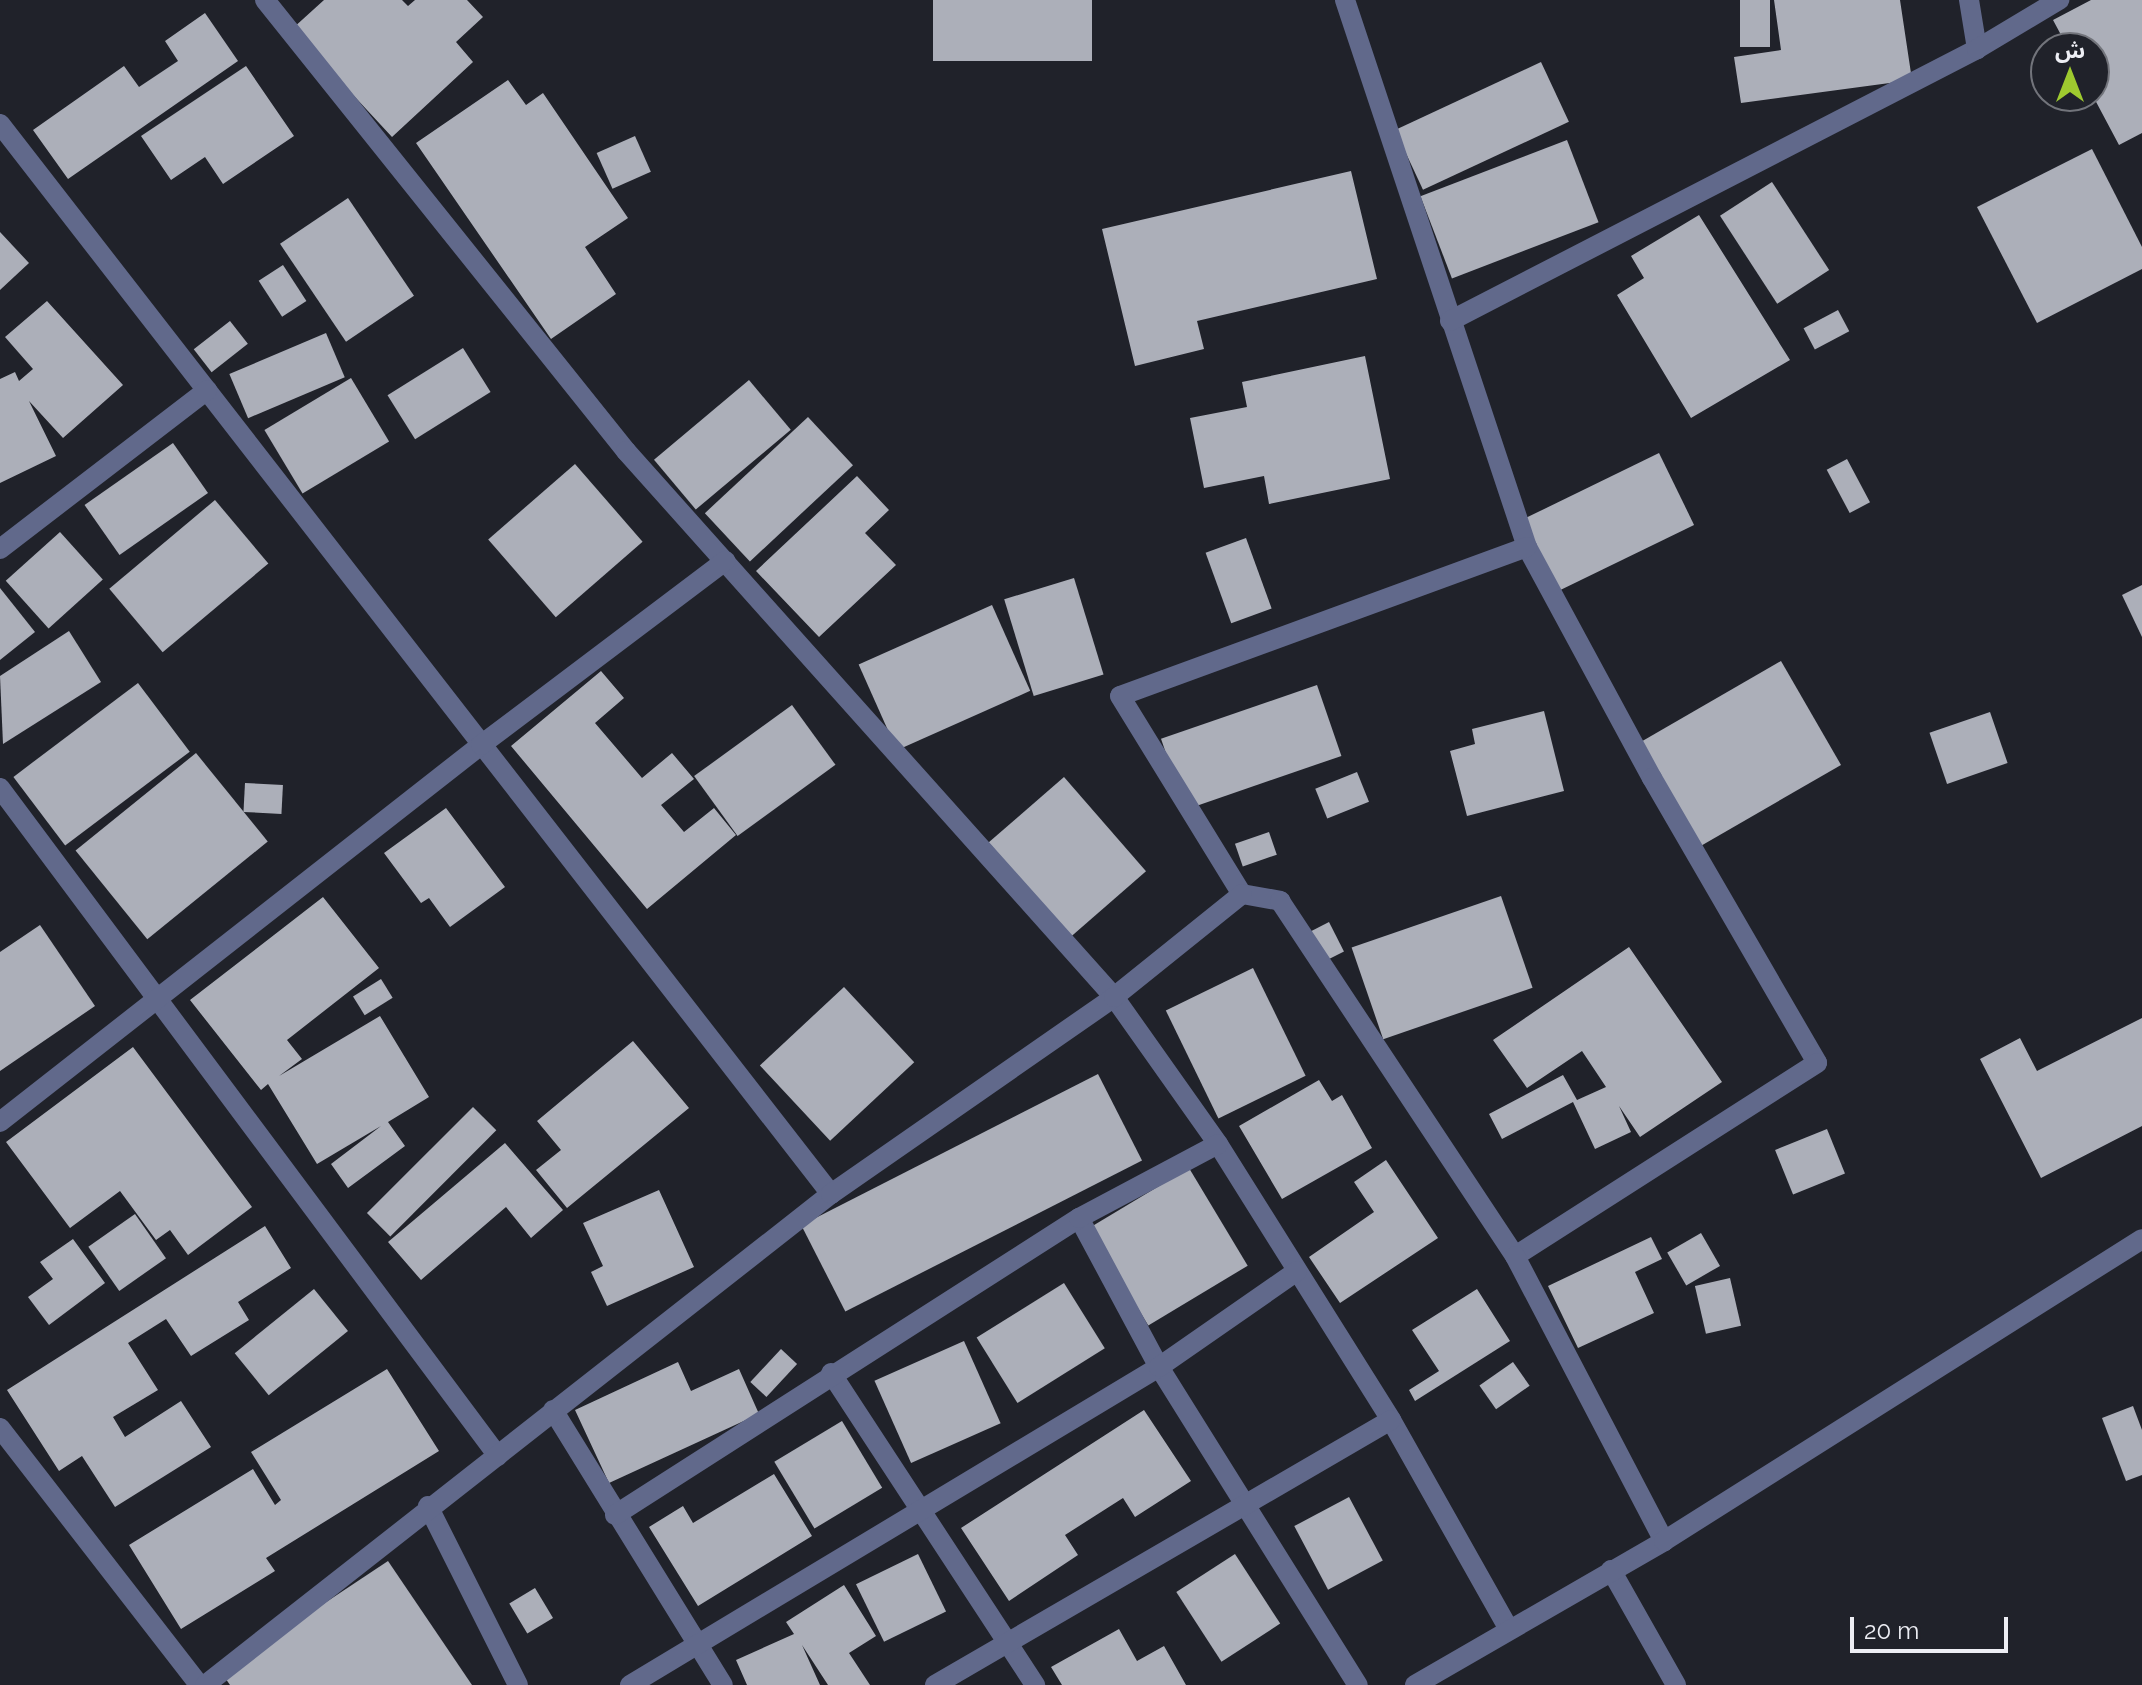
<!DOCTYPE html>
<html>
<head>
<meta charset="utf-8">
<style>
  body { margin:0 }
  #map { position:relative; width:2142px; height:1685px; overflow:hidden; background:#20222a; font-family:Raleway,"Noto Sans Arabic",sans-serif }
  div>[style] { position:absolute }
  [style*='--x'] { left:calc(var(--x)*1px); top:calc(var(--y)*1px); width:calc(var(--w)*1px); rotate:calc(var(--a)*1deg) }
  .building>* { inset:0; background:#acafb9; transform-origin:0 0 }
  .minor>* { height:20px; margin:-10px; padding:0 10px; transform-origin:10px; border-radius:10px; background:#61698b }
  span { translate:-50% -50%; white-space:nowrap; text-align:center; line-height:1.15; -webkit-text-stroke:8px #20222a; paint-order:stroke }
  .north { position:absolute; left:2030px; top:32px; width:80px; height:80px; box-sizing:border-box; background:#20222a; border:2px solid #72747b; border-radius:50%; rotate:0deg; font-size:22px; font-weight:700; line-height:32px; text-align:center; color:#edeef4 }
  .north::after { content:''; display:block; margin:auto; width:28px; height:36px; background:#9eca2f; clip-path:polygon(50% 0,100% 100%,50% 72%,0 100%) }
  .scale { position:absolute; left:1850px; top:1617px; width:158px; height:36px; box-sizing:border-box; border:4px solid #edeef4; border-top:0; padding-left:10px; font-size:24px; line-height:28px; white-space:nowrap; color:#edeef4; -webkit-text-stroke:6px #20222a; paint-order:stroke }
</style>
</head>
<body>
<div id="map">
  <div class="building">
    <div style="clip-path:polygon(324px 0,402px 0,408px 6px,415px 0,467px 0,483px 17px,456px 42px,473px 62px,392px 137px,292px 29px)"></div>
    <div style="left:933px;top:0;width:159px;height:61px"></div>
    <div style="left:1740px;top:0;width:30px;height:47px"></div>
    <div style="clip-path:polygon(1774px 0,1900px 0,1912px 80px,1741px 103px,1734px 57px,1781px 50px)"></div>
    <div style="clip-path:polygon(2091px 0,2142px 0,2142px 133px,2119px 145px,2094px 98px,2094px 48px,2068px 48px,2053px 20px)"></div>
    <div style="clip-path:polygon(205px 13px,238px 61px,68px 179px,33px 130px,124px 66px,139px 87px,178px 61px,165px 41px)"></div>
    <div style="left:1541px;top:62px;width:66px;height:161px;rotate:65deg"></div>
    <div style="clip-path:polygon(246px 66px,294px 136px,223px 184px,205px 157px,171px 180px,141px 136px)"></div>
    <div style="clip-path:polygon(508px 80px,526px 105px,543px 93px,628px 218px,585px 247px,616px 294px,551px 339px,416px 143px)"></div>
    <div style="left:635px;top:136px;width:39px;height:42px;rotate:66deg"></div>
    <div style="left:1567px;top:140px;width:88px;height:157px;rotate:69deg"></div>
    <div style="clip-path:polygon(2092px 149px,2142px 247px,2142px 269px,2037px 323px,1977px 207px)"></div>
    <div style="clip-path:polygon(1351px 171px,1377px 279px,1197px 321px,1204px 349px,1135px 366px,1102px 229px)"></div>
    <div style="left:1772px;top:182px;width:105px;height:62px;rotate:57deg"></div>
    <div style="left:348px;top:198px;width:118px;height:82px;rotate:56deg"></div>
    <div style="clip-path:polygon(1699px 215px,1790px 360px,1691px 418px,1617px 295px,1644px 278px,1631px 256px)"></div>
    <div style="clip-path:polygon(0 232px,29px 263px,0 290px)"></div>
    <div style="left:283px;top:265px;width:43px;height:29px;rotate:57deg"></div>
    <div style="clip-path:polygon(47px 301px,123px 385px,63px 438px,29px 401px,56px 456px,0 483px,0 379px,15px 372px,19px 381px,33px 369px,5px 337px)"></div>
    <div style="left:1838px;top:310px;width:24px;height:39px;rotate:62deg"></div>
    <div style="left:230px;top:321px;width:29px;height:46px;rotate:52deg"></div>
    <div style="left:326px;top:333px;width:48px;height:105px;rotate:67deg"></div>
    <div style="left:463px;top:348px;width:52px;height:89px;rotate:58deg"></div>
    <div style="clip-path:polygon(1365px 356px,1390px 479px,1269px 504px,1264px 476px,1204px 488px,1190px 418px,1247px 407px,1242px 382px)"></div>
    <div style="left:351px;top:378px;width:74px;height:101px;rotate:59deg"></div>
    <div style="left:749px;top:380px;width:65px;height:124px;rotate:50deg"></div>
    <div style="left:808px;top:417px;width:66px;height:141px;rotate:47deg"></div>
    <div style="left:173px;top:443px;width:61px;height:108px;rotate:55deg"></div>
    <div style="left:1659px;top:453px;width:80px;height:151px;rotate:64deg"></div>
    <div style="left:1847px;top:459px;width:49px;height:23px;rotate:62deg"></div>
    <div style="left:575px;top:464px;width:103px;height:115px;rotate:49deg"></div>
    <div style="clip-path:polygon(857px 476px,889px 510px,865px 533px,896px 565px,819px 637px,756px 571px)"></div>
    <div style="left:215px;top:500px;width:83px;height:138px;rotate:50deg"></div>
    <div style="left:60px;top:532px;width:64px;height:73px;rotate:48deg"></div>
    <div style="left:1246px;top:538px;width:75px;height:43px;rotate:70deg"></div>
    <div style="left:1074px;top:578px;width:101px;height:73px;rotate:73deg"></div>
    <div style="clip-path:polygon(2142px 585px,2142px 637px,2122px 595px)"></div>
    <div style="clip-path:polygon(0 588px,35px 632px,0 660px)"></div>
    <div style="left:992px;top:605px;width:94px;height:146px;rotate:66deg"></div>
    <div style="clip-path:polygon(69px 631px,101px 682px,3px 744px,0 676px)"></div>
    <div style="left:1781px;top:661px;width:120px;height:173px;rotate:60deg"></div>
    <div style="clip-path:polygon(601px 671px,624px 698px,595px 723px,642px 778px,672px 753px,694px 779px,661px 805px,684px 832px,714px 808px,736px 835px,647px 909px,511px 746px)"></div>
    <div style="left:138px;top:683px;width:86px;height:156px;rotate:53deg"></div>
    <div style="left:1317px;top:685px;width:75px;height:165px;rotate:71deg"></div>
    <div style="left:792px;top:705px;width:74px;height:121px;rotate:54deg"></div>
    <div style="clip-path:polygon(1544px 711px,1564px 791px,1467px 816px,1450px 751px,1475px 744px,1472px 729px)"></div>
    <div style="left:1990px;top:712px;width:54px;height:64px;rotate:71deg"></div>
    <div style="left:196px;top:753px;width:114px;height:155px;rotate:51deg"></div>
    <div style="left:1357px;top:772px;width:32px;height:45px;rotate:68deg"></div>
    <div style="left:1064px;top:777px;width:125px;height:100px;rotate:49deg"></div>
    <div style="left:245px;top:783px;width:38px;height:29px;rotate:3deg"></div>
    <div style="clip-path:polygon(446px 808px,505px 887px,450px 927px,429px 898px,421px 903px,384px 853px)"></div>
    <div style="left:1269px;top:832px;width:24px;height:36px;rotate:71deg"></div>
    <div style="left:1501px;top:896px;width:97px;height:158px;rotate:71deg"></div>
    <div style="clip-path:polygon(323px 897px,379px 968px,287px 1040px,302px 1059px,279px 1076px,380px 1016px,429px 1097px,388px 1122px,405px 1146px,348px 1188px,331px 1164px,381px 1126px,317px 1164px,268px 1084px,261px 1090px,190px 1000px)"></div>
    <div style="left:1329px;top:922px;width:33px;height:29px;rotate:63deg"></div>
    <div style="clip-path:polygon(40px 925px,95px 1006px,0 1071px,0 952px)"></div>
    <div style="clip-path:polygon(1629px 947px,1722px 1082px,1640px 1137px,1619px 1106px,1631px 1132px,1595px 1149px,1573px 1102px,1502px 1139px,1489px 1114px,1563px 1075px,1577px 1100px,1606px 1087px,1582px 1051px,1527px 1088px,1493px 1040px)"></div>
    <div style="left:1253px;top:968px;width:120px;height:97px;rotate:64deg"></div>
    <div style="left:381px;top:979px;width:22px;height:33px;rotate:58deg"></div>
    <div style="left:844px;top:987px;width:103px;height:115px;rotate:47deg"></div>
    <div style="clip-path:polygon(2142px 1018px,2142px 1126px,2041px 1178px,1980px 1059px,2020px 1038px,2037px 1071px)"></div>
    <div style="clip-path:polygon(633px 1041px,689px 1108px,567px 1208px,536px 1170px,561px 1150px,537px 1121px)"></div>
    <div style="clip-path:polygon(133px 1047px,252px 1207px,188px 1255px,170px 1230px,156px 1240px,120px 1191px,70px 1228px,6px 1142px)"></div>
    <div style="left:1098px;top:1074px;width:97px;height:333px;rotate:63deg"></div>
    <div style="clip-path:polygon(1319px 1080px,1332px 1101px,1342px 1095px,1372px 1148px,1282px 1199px,1239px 1126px)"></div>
    <div style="left:473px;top:1107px;width:33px;height:150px;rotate:45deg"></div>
    <div style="left:1827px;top:1129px;width:48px;height:56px;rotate:68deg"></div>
    <div style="clip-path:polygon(505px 1143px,563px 1210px,531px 1238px,506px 1207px,421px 1280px,388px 1242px)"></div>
    <div style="clip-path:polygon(1386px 1160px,1438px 1238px,1340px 1303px,1309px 1257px,1374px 1212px,1354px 1182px)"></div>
    <div style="left:1189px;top:1168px;width:114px;height:116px;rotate:59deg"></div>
    <div style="clip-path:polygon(659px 1190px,694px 1267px,607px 1306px,591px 1272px,603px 1266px,583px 1223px)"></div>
    <div style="left:135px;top:1214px;width:54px;height:57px;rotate:55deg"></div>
    <div style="clip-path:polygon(265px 1226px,291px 1268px,238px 1302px,249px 1320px,191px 1356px,166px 1319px,128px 1343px,158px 1390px,113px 1417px,125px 1437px,181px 1401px,211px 1447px,115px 1507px,82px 1456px,59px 1471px,7px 1390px)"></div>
    <div style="left:1701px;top:1233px;width:38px;height:39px;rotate:60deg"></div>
    <div style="clip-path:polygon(1651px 1237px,1662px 1259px,1635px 1272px,1654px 1313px,1578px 1348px,1548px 1286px)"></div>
    <div style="clip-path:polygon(73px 1239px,105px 1283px,49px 1325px,28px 1297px,53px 1279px,40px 1262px)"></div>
    <div style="left:1730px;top:1278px;width:49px;height:36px;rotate:77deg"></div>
    <div style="left:1064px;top:1283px;width:77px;height:103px;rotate:58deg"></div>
    <div style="left:314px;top:1289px;width:54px;height:102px;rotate:51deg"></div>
    <div style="clip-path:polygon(1477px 1289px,1510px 1341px,1415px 1401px,1409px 1390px,1439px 1371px,1412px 1330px)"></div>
    <div style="left:964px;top:1341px;width:90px;height:98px;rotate:66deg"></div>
    <div style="left:781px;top:1349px;width:22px;height:45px;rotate:43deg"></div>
    <div style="clip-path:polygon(678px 1362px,691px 1391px,739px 1369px,759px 1414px,609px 1483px,575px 1410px)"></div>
    <div style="left:1513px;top:1362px;width:29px;height:41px;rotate:55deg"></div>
    <div style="clip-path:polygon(387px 1369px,439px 1451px,266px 1558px,275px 1571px,181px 1629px,129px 1545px,253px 1469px,275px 1505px,281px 1500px,251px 1452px)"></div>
    <div style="clip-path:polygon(2133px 1406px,2142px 1430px,2142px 1475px,2126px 1481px,2102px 1418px)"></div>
    <div style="clip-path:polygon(1144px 1410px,1191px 1481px,1135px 1517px,1123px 1498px,1065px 1535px,1078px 1555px,1009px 1601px,961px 1528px)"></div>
    <div style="left:842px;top:1421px;width:78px;height:79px;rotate:59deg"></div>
    <div style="clip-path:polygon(774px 1474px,812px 1536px,698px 1606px,649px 1527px,683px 1506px,693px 1523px)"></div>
    <div style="left:1349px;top:1497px;width:72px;height:62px;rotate:62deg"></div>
    <div style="left:918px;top:1554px;width:64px;height:69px;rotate:64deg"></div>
    <div style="left:1235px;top:1554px;width:83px;height:70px;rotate:57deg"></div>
    <div style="clip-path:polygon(388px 1561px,472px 1685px,230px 1685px,221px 1672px)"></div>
    <div style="clip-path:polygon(844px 1585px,876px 1636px,849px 1653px,870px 1685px,828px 1685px,802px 1645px,820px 1685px,747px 1685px,736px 1660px,794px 1634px,786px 1622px)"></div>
    <div style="left:535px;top:1588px;width:35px;height:30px;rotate:59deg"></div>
    <div style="clip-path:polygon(1119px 1629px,1137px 1661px,1164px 1646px,1186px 1685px,1062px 1685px,1051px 1667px)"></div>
  </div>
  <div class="minor">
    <div style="--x:265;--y:0;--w:578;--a:51.32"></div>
    <div style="--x:626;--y:451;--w:732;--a:48.21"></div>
    <div style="--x:1114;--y:997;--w:180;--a:54.7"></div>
    <div style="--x:1218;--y:1144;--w:326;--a:57.9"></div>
    <div style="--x:1391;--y:1420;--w:240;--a:60.6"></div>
    <div style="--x:1345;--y:0;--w:576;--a:71.6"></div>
    <div style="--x:1527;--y:547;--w:263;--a:61.6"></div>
    <div style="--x:1652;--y:778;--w:329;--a:59.9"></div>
    <div style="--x:1817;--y:1063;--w:358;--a:147.4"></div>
    <div style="--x:1969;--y:0;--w:50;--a:80.7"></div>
    <div style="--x:0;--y:124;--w:1355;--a:52.17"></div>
    <div style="--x:1450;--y:321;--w:593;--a:-27.3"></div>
    <div style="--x:1977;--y:49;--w:96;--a:-30.9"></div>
    <div style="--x:1527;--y:547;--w:433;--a:159.9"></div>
    <div style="--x:1120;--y:696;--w:233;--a:58.4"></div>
    <div style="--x:1242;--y:894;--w:39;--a:10"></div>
    <div style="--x:1280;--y:901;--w:426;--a:56.5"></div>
    <div style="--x:1515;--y:1256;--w:322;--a:62.4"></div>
    <div style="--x:0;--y:549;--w:261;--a:-37.5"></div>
    <div style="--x:0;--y:788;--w:833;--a:53.3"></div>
    <div style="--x:0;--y:1122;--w:611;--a:-38.09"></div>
    <div style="--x:481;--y:745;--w:306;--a:-37"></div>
    <div style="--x:1079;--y:1218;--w:169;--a:61.8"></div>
    <div style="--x:1159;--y:1367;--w:375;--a:58"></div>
    <div style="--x:831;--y:1373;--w:373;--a:56.8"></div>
    <div style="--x:553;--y:1410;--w:323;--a:58.3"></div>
    <div style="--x:0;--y:1428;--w:325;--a:52.2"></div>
    <div style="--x:428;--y:1506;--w:200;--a:63.3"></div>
    <div style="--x:615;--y:1515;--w:551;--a:-32.62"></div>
    <div style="--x:1079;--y:1218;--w:157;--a:-28"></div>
    <div style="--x:1611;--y:1570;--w:132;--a:60.5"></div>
    <div style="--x:205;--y:1685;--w:796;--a:-38.11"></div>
    <div style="--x:831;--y:1194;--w:345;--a:-34.8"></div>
    <div style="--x:1114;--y:997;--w:164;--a:-38.8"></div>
    <div style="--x:630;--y:1685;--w:617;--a:-31.01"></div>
    <div style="--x:1159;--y:1367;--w:168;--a:-34.8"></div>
    <div style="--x:935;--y:1685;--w:527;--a:-30.16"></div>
    <div style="--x:1415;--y:1685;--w:288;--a:-30"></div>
    <div style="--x:1664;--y:1541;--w:565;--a:-32.28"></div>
  </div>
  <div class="north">ش</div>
  <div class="scale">20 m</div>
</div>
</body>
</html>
